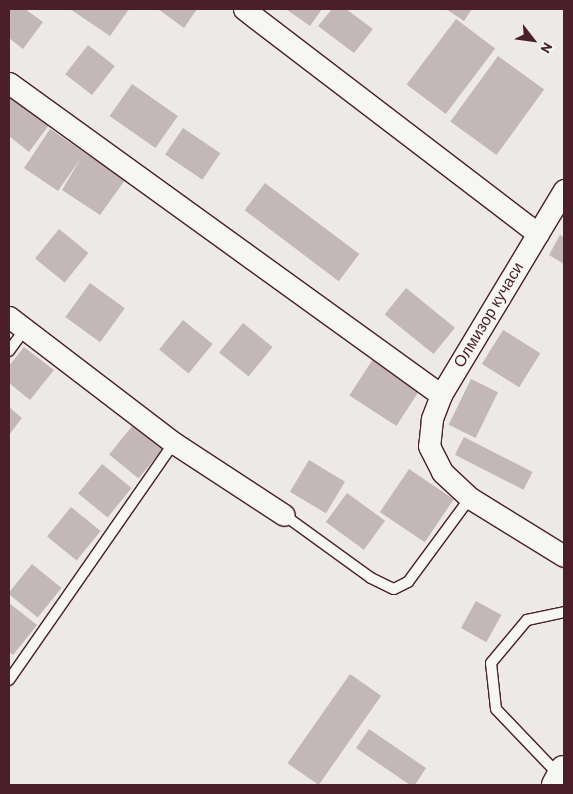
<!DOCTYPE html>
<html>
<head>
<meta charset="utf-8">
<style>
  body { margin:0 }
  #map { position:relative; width:573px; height:794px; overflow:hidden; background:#ece9e6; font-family:Itim,sans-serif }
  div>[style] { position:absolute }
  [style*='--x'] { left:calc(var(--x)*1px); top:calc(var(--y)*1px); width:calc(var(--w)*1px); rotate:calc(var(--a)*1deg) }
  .building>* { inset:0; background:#c4b7b7; transform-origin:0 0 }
  .roads { filter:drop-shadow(1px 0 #4a1f2b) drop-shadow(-1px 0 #4a1f2b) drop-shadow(0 1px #4a1f2b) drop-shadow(0 -1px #4a1f2b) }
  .service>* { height:10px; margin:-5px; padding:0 5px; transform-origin:5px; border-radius:5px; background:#f6f6f2 }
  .minor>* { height:21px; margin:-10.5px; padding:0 10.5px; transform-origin:10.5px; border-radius:10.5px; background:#f6f6f2 }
  .primary>* { height:28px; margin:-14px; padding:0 14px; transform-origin:14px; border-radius:14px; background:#f6f6f2 }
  span { translate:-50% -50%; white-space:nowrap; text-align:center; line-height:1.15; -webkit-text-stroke:5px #f6f6f2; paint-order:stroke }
  .street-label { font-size:16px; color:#4a1f2b }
  .frame { position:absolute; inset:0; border:10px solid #4a1f2b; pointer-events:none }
  .north { position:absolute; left:508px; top:15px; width:50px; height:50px; -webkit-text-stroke:4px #f6f6f2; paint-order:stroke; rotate:120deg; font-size:14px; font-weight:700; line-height:20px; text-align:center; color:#4a1f2b }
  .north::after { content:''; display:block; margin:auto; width:18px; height:22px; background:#4a1f2b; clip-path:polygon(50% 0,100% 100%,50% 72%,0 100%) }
</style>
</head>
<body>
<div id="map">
  <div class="building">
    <div style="clip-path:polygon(9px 9px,25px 9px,43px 22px,23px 49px,9px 38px)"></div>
    <div style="clip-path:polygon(70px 9px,129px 9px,110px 36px)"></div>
    <div style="clip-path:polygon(158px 9px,197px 9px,184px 28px)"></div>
    <div style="clip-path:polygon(286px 9px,322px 9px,310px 26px)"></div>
    <div style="clip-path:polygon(332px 9px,346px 9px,373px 29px,354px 53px,318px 26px)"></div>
    <div style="clip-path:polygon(446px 9px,472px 9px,464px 21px)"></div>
    <div style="left:456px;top:19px;width:49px;height:82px;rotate:37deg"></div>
    <div style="left:88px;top:45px;width:34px;height:37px;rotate:38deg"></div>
    <div style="left:498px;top:56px;width:57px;height:81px;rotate:36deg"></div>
    <div style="left:132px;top:84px;width:56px;height:39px;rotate:35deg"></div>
    <div style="clip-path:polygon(9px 94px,49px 125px,29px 152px,9px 136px)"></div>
    <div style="left:183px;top:128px;width:45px;height:32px;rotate:34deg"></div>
    <div style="clip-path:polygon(50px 129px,125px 180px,100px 215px,62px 190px,81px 158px,58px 191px,24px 168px)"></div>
    <div style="left:265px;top:183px;width:118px;height:34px;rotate:37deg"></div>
    <div style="left:59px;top:229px;width:38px;height:38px;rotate:39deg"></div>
    <div style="clip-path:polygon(560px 235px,564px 237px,564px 264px,549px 255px)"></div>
    <div style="left:90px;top:283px;width:43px;height:42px;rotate:36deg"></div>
    <div style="left:406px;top:288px;width:63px;height:34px;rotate:39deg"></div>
    <div style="left:183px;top:320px;width:38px;height:38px;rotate:39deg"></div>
    <div style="left:243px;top:323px;width:38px;height:38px;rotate:39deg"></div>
    <div style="left:503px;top:330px;width:44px;height:40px;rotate:32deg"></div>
    <div style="clip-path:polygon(24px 347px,54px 370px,30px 400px,9px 383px,9px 366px)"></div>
    <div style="left:375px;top:356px;width:56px;height:47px;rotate:33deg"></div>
    <div style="left:471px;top:379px;width:30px;height:51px;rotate:26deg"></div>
    <div style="clip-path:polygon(9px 407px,22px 418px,9px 435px)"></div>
    <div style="left:133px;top:425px;width:38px;height:38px;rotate:39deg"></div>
    <div style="left:464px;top:437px;width:77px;height:20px;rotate:27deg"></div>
    <div style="left:309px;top:460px;width:42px;height:37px;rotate:31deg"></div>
    <div style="left:102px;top:464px;width:38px;height:38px;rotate:39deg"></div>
    <div style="left:409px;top:469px;width:54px;height:52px;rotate:34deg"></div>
    <div style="left:347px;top:493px;width:47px;height:36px;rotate:36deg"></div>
    <div style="left:71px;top:507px;width:38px;height:38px;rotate:39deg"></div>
    <div style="left:32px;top:564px;width:38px;height:38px;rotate:39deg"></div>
    <div style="left:476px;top:601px;width:29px;height:31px;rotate:29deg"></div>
    <div style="clip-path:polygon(9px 603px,37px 625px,13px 655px,9px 652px)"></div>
    <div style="left:350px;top:674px;width:38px;height:109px;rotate:35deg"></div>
    <div style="clip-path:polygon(369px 729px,426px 768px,415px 785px,410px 785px,356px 748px)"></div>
  </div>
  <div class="roads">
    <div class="service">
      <div style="--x:9;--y:351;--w:27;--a:-54"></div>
      <div style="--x:284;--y:515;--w:107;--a:35.9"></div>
      <div style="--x:371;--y:578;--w:25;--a:26"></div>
      <div style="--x:394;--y:589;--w:16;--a:-27"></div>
      <div style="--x:408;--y:582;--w:104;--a:-53.6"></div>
      <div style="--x:9;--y:680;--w:289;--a:-55.2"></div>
      <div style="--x:559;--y:775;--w:91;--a:-133.7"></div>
      <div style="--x:496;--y:709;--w:46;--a:-96.2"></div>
      <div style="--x:491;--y:663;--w:56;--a:-50.1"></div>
      <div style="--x:527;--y:620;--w:38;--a:-12"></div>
    </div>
    <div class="minor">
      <div style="--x:244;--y:9;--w:370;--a:37.4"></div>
      <div style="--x:9;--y:83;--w:533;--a:35.84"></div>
      <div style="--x:564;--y:190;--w:239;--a:121"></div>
      <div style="--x:441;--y:395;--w:26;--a:111"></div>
      <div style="--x:432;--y:419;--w:27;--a:96"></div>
      <div style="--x:429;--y:446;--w:29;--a:63"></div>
      <div style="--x:442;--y:472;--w:38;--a:43"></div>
      <div style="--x:470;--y:498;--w:110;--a:31.7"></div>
      <div style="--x:9;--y:317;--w:208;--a:37.4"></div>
      <div style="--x:174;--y:443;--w:131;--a:33.2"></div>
    </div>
    <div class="primary">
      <div style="--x:556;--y:785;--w:17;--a:-62"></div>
    </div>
  </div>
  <div class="street-label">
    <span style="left:489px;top:315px;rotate:-59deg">Олмизор кучаси</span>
  </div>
  <div class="frame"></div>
  <div class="north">N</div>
</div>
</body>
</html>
